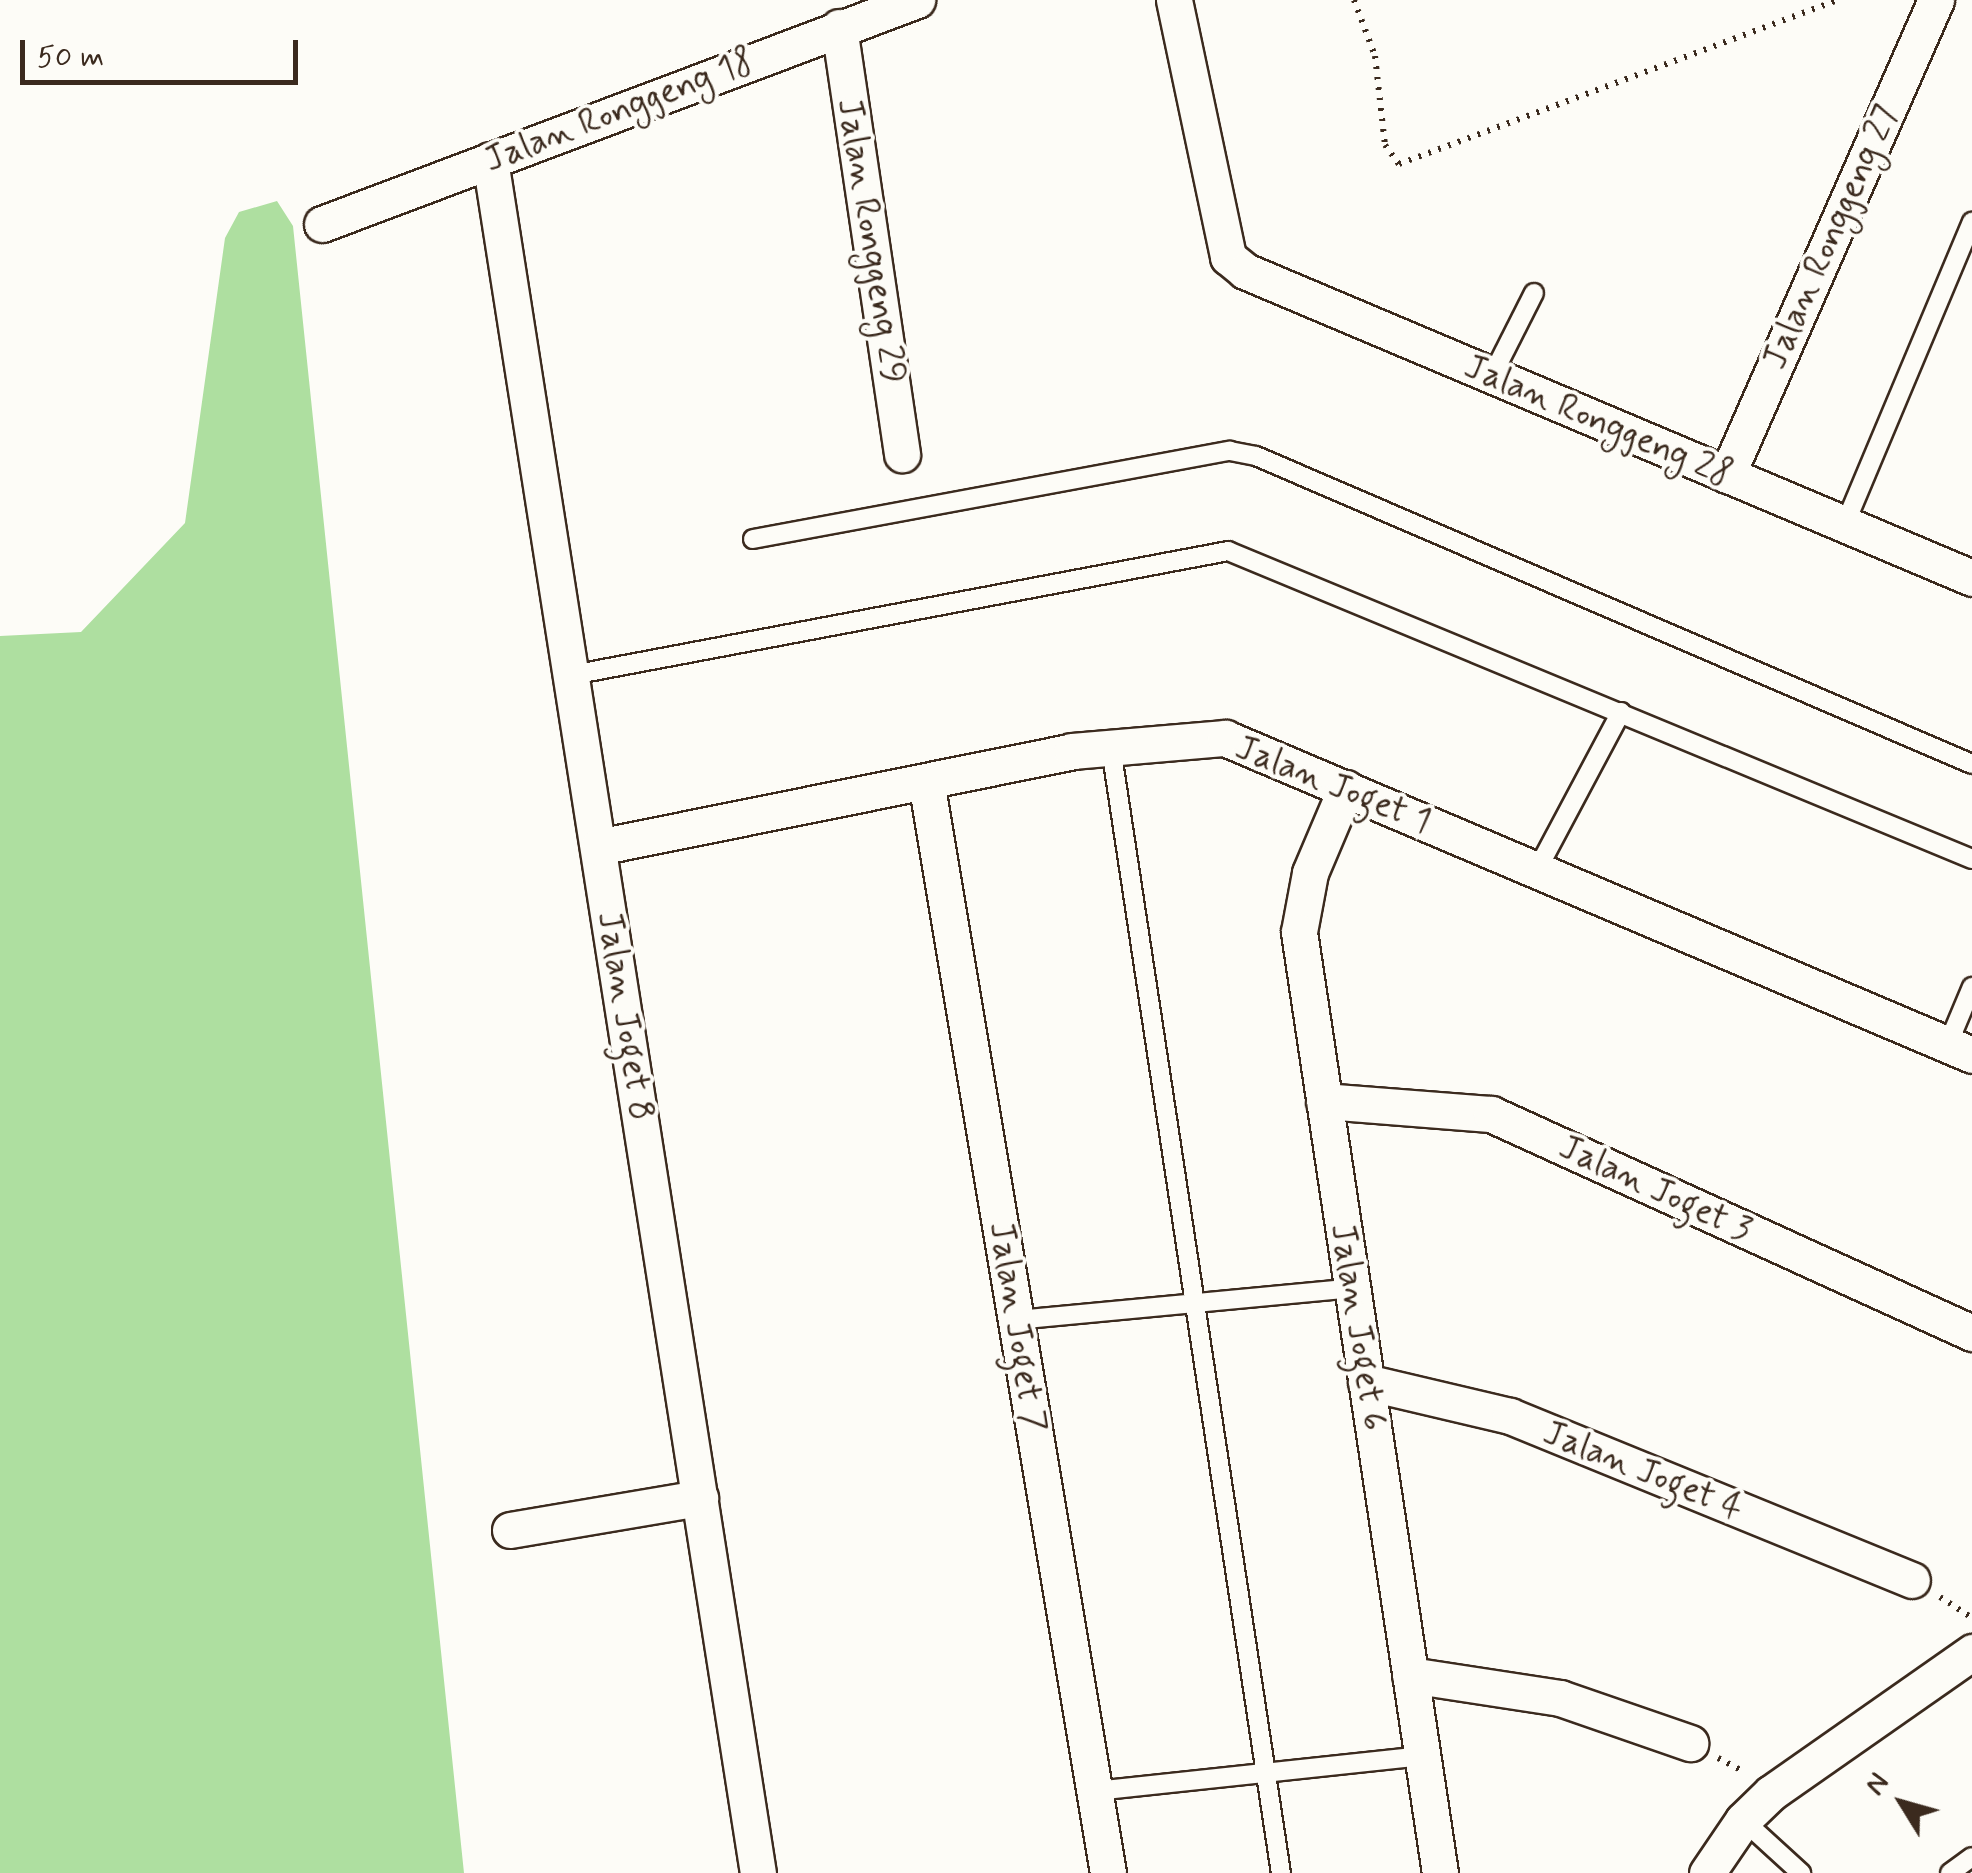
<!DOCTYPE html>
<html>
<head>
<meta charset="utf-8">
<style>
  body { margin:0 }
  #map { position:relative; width:1972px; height:1873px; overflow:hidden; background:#fdfcf7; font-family:Mynerve,sans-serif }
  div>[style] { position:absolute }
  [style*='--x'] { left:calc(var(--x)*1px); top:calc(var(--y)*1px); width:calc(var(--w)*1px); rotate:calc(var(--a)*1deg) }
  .green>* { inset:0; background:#aedfa0 }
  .path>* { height:6px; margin-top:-3px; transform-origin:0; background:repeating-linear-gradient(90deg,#3b2a1e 0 2.5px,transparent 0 10.5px) }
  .roads { filter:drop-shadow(2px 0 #3b2a1e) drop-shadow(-2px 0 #3b2a1e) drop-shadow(0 2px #3b2a1e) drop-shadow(0 -2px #3b2a1e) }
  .service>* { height:18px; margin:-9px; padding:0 9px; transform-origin:9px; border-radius:9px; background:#fdfcf7 }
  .minor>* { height:35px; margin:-17.5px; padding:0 17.5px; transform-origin:17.5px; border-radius:17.5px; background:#fdfcf7 }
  span { translate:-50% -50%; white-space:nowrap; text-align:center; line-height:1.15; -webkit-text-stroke:8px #fdfcf7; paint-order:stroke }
  .street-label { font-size:35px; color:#3b2a1e }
  .north { position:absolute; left:1852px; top:1753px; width:100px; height:100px; -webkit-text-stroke:8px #fdfcf7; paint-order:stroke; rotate:307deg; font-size:28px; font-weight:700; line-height:40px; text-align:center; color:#3b2a1e }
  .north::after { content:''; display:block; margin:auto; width:35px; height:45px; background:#3b2a1e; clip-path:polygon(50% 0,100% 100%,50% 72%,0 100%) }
  .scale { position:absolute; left:20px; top:40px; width:278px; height:45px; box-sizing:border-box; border:5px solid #3b2a1e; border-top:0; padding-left:12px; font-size:30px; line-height:35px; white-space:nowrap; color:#3b2a1e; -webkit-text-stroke:8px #fdfcf7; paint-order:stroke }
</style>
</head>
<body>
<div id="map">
  <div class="green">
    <div style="clip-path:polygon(277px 201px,293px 226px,464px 1873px,0 1873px,0 636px,81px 632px,185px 523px,225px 238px,239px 212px)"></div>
  </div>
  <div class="path">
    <div style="--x:1354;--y:0;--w:60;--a:69.4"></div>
    <div style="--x:1375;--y:56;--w:90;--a:83.6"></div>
    <div style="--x:1385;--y:145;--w:24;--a:54"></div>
    <div style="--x:1399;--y:164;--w:468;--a:-20.5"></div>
    <div style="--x:1940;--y:1597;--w:37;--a:33"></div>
    <div style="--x:1718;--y:1758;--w:27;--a:28"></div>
  </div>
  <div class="roads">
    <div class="service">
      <div style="--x:1492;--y:376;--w:93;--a:-63.2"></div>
      <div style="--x:1845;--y:524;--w:328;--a:-67.2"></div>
      <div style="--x:753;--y:539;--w:485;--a:-10.5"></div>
      <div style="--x:1230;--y:451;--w:26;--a:11"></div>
      <div style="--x:1256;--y:456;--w:779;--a:23.28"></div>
      <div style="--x:572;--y:675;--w:668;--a:-10.7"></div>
      <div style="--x:1228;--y:551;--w:805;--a:22.49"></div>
      <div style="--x:1111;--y:748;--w:1138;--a:81.41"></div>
      <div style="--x:1537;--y:870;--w:179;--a:-62"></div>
      <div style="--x:1948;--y:1044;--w:62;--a:-67.2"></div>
      <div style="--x:1016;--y:1320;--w:338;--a:-5.4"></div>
      <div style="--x:1095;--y:1791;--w:330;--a:-6.1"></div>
      <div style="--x:1743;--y:1820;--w:79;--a:42.4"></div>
      <div style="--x:1950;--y:1873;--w:27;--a:-36"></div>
    </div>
    <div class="minor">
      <div style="--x:1174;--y:0;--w:263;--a:78.1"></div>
      <div style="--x:1228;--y:257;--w:22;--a:39"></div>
      <div style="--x:1245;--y:271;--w:789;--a:22.89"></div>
      <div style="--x:839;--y:27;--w:432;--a:81.6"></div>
      <div style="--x:490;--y:160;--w:1734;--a:81.11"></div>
      <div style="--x:322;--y:224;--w:636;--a:-20.63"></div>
      <div style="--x:1727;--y:475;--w:519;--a:-66.25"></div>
      <div style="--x:926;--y:781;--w:1107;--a:80.54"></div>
      <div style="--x:1346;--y:788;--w:92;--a:113"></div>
      <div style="--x:1310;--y:873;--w:60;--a:100.6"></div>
      <div style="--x:1299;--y:932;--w:952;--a:81.48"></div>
      <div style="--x:598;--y:847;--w:484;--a:-11.4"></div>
      <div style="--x:1072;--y:751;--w:154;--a:-4.9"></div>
      <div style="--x:1225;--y:738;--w:811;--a:22.99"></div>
      <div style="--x:1324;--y:1101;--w:168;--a:4.5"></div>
      <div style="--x:1491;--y:1114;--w:529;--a:24.48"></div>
      <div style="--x:1366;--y:1382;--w:148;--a:13.3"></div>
      <div style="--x:1510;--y:1416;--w:434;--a:22.2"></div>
      <div style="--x:510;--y:1530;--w:193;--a:-9.6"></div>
      <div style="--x:1410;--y:1675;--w:152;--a:8.7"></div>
      <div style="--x:1560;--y:1698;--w:138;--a:19.1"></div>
      <div style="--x:1707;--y:1873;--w:64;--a:-55.8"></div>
      <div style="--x:1743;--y:1820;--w:39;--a:-44"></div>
      <div style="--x:1771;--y:1793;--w:246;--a:-35"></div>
    </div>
  </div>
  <div class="street-label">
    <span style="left:619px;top:111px;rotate:-21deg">Jalan Ronggeng 18</span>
    <span style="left:1831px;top:237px;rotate:-66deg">Jalan Ronggeng 27</span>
    <span style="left:871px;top:241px;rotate:81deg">Jalan Ronggeng 29</span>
    <span style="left:1598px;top:421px;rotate:23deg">Jalan Ronggeng 28</span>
    <span style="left:1333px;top:785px;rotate:22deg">Jalan Joget 1</span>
    <span style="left:625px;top:1016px;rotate:81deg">Jalan Joget 8</span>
    <span style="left:1655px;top:1189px;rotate:25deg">Jalan Joget 3</span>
    <span style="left:1017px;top:1327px;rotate:81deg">Jalan Joget 7</span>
    <span style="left:1358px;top:1327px;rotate:81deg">Jalan Joget 6</span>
    <span style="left:1643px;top:1471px;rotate:22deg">Jalan Joget 4</span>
  </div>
  <div class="north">N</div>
  <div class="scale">50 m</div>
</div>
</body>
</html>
